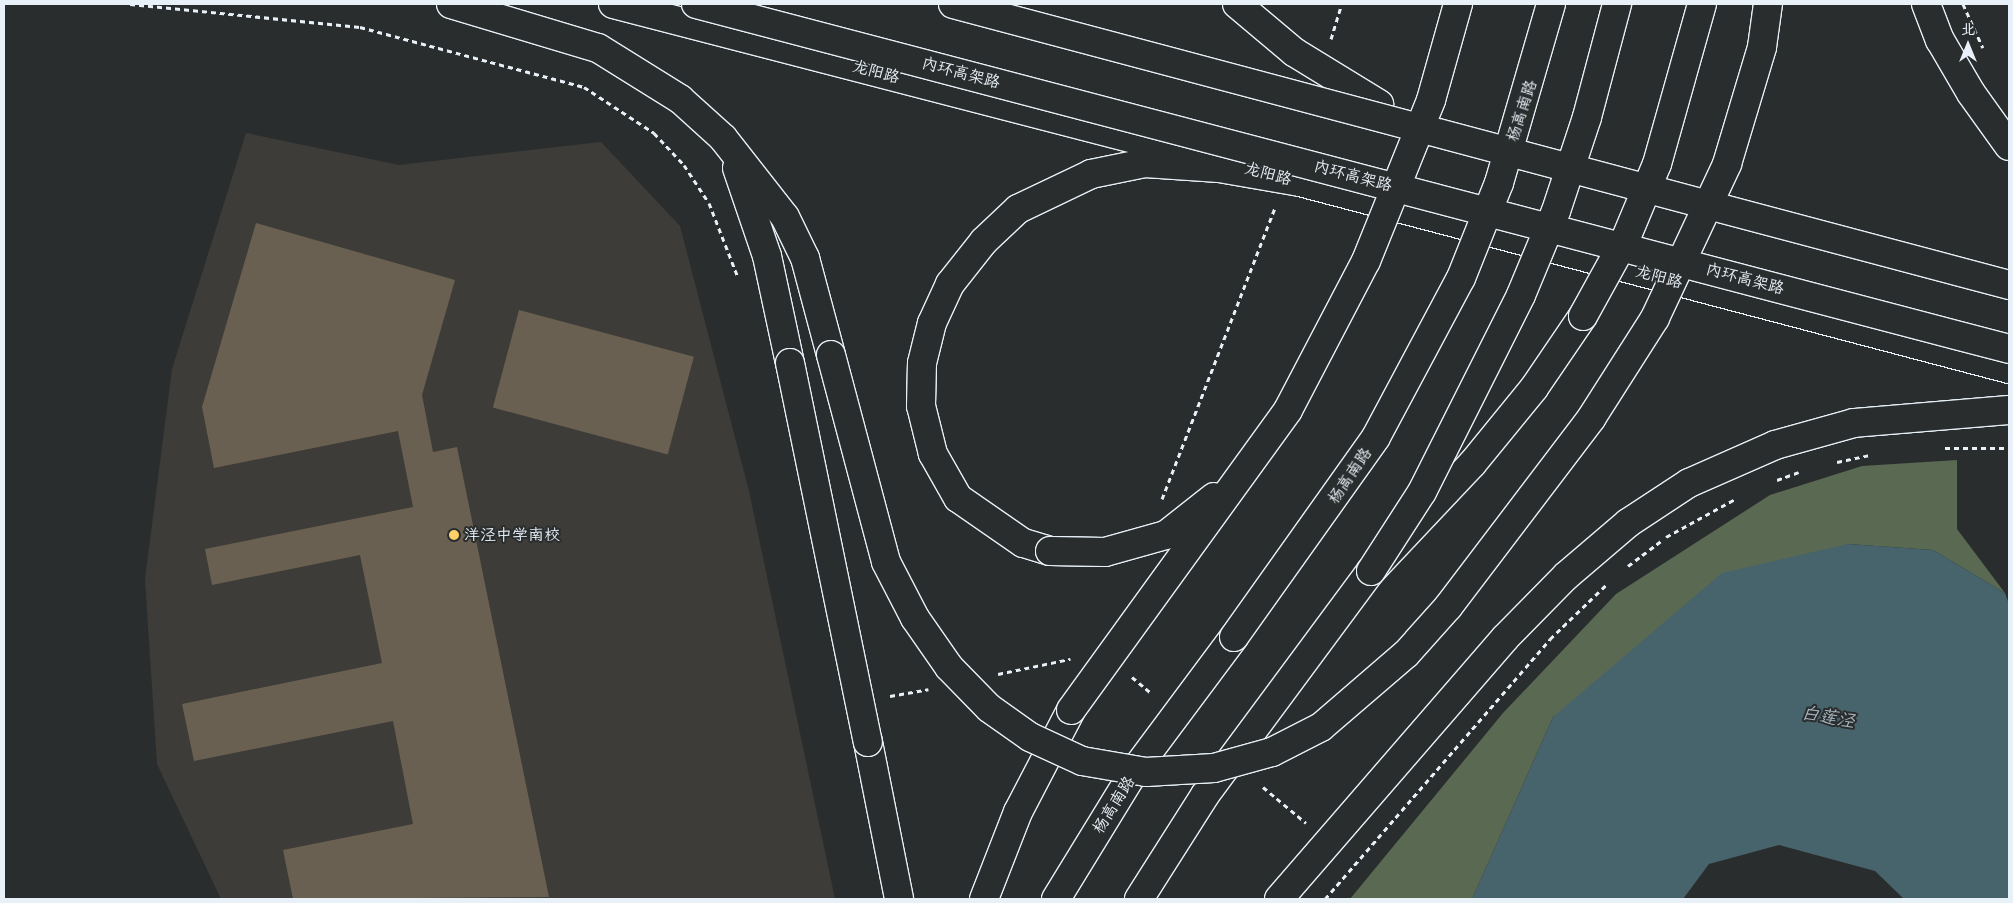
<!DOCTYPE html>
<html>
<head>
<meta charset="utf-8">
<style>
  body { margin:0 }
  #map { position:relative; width:2013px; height:903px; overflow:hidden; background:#2a2d2e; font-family:Itim,"LXGW WenKai TC",sans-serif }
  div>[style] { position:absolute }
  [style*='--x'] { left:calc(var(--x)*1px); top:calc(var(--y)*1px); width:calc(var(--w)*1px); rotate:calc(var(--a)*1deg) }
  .built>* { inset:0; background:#3d3c38 }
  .green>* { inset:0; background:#5a6952 }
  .water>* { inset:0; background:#47636b }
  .building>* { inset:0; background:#6a6051; transform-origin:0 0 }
  .path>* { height:3px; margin-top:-1.5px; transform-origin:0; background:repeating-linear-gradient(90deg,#e8f1f8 0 5px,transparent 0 9px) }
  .roads { filter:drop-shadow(1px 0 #e8f1f8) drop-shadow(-1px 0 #e8f1f8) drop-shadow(0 1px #e8f1f8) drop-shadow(0 -1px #e8f1f8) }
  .primary>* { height:28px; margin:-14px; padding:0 14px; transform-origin:14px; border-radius:14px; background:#2a2d2e }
  .highway>* { height:28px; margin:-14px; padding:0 14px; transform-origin:14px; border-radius:14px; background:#2a2d2e }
  .bridges { filter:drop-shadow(1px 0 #e8f1f8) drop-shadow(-1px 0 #e8f1f8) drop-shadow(0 1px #e8f1f8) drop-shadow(0 -1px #e8f1f8) }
  .highway-bridge>* { height:28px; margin:-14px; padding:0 14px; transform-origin:14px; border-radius:14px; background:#2a2d2e }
  .dots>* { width:14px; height:14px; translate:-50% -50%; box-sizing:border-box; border:2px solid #2a2d2e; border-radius:50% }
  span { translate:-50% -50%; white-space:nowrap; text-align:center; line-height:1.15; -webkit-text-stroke:4px #2a2d2e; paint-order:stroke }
  .street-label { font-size:16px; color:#e8f1f8 }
  .poi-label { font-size:16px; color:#e8f1f8 }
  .left { translate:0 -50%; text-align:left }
  .water-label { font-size:18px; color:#a8b8c0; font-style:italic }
  .frame { position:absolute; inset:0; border:5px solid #e8f1f8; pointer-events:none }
  .north { position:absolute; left:1943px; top:20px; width:50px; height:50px; -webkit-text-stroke:4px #2a2d2e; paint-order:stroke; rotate:0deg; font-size:14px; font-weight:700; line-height:20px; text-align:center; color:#e8f1f8 }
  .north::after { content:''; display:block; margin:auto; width:18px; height:22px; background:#e8f1f8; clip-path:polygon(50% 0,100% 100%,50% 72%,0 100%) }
</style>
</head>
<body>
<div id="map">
  <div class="built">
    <div style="clip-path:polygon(246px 133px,399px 165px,601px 142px,680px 226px,749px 491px,835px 899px,221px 899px,157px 764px,145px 579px,172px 369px)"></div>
  </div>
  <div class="green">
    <div style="clip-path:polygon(1957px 460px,1957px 529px,2005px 593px,1933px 550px,1848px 544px,1553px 717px,1472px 899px,1350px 899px,1503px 713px,1616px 594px,1770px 495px,1862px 466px)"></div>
  </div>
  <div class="water">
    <div style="clip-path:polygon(1848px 544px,1933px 550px,2005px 593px,2009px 604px,2009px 899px,1904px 899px,1875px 871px,1779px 845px,1709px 864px,1683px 899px,1472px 899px,1553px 717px,1722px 573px)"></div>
  </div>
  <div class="building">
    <div style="clip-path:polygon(256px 223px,455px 280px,422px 395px,433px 452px,457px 447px,549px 897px,293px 899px,283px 850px,413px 824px,393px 721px,194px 761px,182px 704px,382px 663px,360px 555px,212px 585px,205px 549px,413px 507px,398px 431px,214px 468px,202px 407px)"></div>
    <div style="left:519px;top:310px;width:181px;height:101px;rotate:15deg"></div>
  </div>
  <div class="path">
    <div style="--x:130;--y:4;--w:231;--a:5.7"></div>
    <div style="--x:360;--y:27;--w:232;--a:15"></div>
    <div style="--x:584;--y:87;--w:84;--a:33.3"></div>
    <div style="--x:654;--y:133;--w:44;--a:46.8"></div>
    <div style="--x:684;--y:165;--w:45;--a:56.7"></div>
    <div style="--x:709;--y:203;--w:77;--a:68.7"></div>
    <div style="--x:1963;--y:4;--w:48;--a:65.6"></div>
    <div style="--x:1331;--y:39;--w:37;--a:-73"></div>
    <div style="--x:1945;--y:448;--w:64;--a:0"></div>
    <div style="--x:1837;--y:462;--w:33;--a:-12"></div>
    <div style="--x:1777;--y:480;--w:23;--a:-20"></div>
    <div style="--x:1162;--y:499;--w:312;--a:-68.8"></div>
    <div style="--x:1666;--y:537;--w:79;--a:-28.8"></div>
    <div style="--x:1628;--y:566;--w:41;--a:-37.1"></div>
    <div style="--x:998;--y:674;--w:74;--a:-11.8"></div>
    <div style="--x:1132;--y:677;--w:25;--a:40"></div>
    <div style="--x:890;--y:696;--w:39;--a:-10"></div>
    <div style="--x:1263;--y:787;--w:56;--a:39.9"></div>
    <div style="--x:1325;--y:899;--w:344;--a:-49.1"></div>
    <div style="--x:1550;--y:639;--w:78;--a:-44"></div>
  </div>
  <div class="roads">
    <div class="primary">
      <div style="--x:613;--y:4;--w:626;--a:14.52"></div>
      <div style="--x:1277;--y:176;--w:757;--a:14.77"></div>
    </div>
    <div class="highway">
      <div style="--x:451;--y:4;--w:153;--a:16.7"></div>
      <div style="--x:598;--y:48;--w:97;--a:31.9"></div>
      <div style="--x:680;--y:99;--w:58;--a:42.2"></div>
      <div style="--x:723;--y:138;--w:100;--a:51.9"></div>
      <div style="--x:785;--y:217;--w:46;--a:64"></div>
      <div style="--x:805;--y:258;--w:100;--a:75"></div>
      <div style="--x:1237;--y:4;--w:75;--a:40.1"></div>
      <div style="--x:1294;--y:52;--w:100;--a:31.5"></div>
      <div style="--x:1926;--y:4;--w:39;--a:69"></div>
      <div style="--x:1940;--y:40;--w:61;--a:59.7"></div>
      <div style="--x:1971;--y:93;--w:65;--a:54.4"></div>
      <div style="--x:737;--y:168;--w:93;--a:71.2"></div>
      <div style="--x:767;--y:256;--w:109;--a:77.9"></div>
      <div style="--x:1050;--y:551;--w:28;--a:-163"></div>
      <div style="--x:1023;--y:543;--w:79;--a:-145.3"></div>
      <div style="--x:958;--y:498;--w:51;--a:-119.6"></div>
      <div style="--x:933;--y:454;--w:49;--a:-104"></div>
      <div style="--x:921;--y:406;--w:43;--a:-88.7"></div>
      <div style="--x:922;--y:363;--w:41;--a:-76"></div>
      <div style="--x:932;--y:323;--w:43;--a:-65.2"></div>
      <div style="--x:950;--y:284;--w:55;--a:-51.7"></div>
      <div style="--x:984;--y:241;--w:47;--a:-43.3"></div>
      <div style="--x:1018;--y:209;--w:81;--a:-25.6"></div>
      <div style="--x:1091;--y:174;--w:55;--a:-11.5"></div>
      <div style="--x:1145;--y:163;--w:74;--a:3.9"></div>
      <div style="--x:1219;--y:168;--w:82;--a:9.8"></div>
      <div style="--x:868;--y:742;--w:160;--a:78.8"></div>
      <div style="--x:984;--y:899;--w:93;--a:-68.7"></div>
      <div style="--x:1018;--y:812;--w:115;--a:-62.5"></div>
      <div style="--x:1056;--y:899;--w:151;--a:-58.5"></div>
      <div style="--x:1135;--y:770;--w:166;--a:-53.3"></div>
      <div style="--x:1139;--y:899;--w:123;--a:-57.6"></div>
      <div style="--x:1205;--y:795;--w:279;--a:-53.5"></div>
      <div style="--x:1371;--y:571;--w:147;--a:-46.7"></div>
      <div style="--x:1472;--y:464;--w:98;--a:-50.8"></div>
      <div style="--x:1534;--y:388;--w:87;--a:-55.8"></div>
      <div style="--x:1279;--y:899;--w:345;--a:-49.1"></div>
      <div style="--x:1505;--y:638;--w:87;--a:-45.5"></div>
      <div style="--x:1566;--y:576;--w:82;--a:-40.5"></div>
      <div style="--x:1628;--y:523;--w:73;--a:-33.3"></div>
      <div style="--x:1689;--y:483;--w:94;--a:-23.8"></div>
      <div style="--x:1775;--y:445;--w:82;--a:-15.6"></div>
      <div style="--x:1854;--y:423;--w:156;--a:-4.8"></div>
    </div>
  </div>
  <div class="bridges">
    <div class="highway-bridge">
      <div style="--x:696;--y:4;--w:1358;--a:14.72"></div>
      <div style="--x:953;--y:4;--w:1093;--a:14.9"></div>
      <div style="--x:1583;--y:316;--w:89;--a:-61.1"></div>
      <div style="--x:1626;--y:238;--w:80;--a:-67.3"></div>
      <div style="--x:1657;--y:164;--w:166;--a:-74.3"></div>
      <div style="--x:831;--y:355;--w:214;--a:75.1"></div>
      <div style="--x:886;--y:562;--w:63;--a:62.6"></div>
      <div style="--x:915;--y:618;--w:60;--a:55.2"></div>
      <div style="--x:949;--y:667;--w:57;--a:45.7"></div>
      <div style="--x:989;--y:708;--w:50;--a:35.3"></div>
      <div style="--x:1030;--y:737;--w:57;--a:24.8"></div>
      <div style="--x:1082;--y:761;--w:65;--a:9.8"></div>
      <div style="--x:1146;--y:772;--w:68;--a:-3.4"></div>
      <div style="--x:1214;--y:768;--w:60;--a:-15.4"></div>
      <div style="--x:1272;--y:752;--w:55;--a:-27"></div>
      <div style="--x:1321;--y:727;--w:112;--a:-40.7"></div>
      <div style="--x:1406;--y:654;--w:63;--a:-48.2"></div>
      <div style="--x:1448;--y:607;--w:238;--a:-52.8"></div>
      <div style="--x:1592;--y:417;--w:117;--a:-57.5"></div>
      <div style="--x:1655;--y:318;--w:170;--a:-64.9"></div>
      <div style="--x:1727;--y:164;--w:122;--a:-73.3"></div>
      <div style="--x:1762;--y:47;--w:43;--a:-82.1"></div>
      <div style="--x:790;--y:363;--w:387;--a:78.4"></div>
      <div style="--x:1050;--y:551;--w:55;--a:1"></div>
      <div style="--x:1105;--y:552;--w:63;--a:-15.6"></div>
      <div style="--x:1166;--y:535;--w:61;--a:-38.4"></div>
      <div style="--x:1371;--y:571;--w:94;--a:-57.2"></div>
      <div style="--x:1422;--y:492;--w:220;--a:-63.3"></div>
      <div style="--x:1521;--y:295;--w:91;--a:-67.4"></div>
      <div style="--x:1556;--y:211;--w:99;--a:-71.7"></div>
      <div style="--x:1587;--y:117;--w:117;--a:-75.1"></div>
      <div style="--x:1234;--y:637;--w:245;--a:-54.6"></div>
      <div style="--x:1376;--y:437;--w:180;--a:-61.9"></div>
      <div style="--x:1461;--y:278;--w:102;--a:-68.2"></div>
      <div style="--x:1499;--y:183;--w:186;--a:-73.8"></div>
      <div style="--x:1071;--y:710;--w:370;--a:-54.1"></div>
      <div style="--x:1288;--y:410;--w:168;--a:-62.4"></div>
      <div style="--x:1366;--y:261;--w:174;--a:-68"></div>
      <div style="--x:1431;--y:100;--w:100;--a:-74.3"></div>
    </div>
  </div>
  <div class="dots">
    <div style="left:454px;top:535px;background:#ffd166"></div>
  </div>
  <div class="street-label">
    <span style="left:876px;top:72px;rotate:15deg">龙阳路</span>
    <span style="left:961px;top:73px;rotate:15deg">内环高架路</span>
    <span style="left:1522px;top:111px;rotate:-72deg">杨高南路</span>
    <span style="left:1268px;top:174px;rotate:15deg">龙阳路</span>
    <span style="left:1353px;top:176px;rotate:15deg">内环高架路</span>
    <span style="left:1659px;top:277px;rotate:15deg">龙阳路</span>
    <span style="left:1745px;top:279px;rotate:15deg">内环高架路</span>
    <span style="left:1350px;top:476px;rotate:-56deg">杨高南路</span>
    <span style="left:1114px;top:805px;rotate:-58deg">杨高南路</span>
  </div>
  <div class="poi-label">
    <span class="left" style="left:464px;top:535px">洋泾中学南校</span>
  </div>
  <div class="water-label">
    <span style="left:1828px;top:717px;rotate:10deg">白莲泾</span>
  </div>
  <div class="frame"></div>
  <div class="north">北</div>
</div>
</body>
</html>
